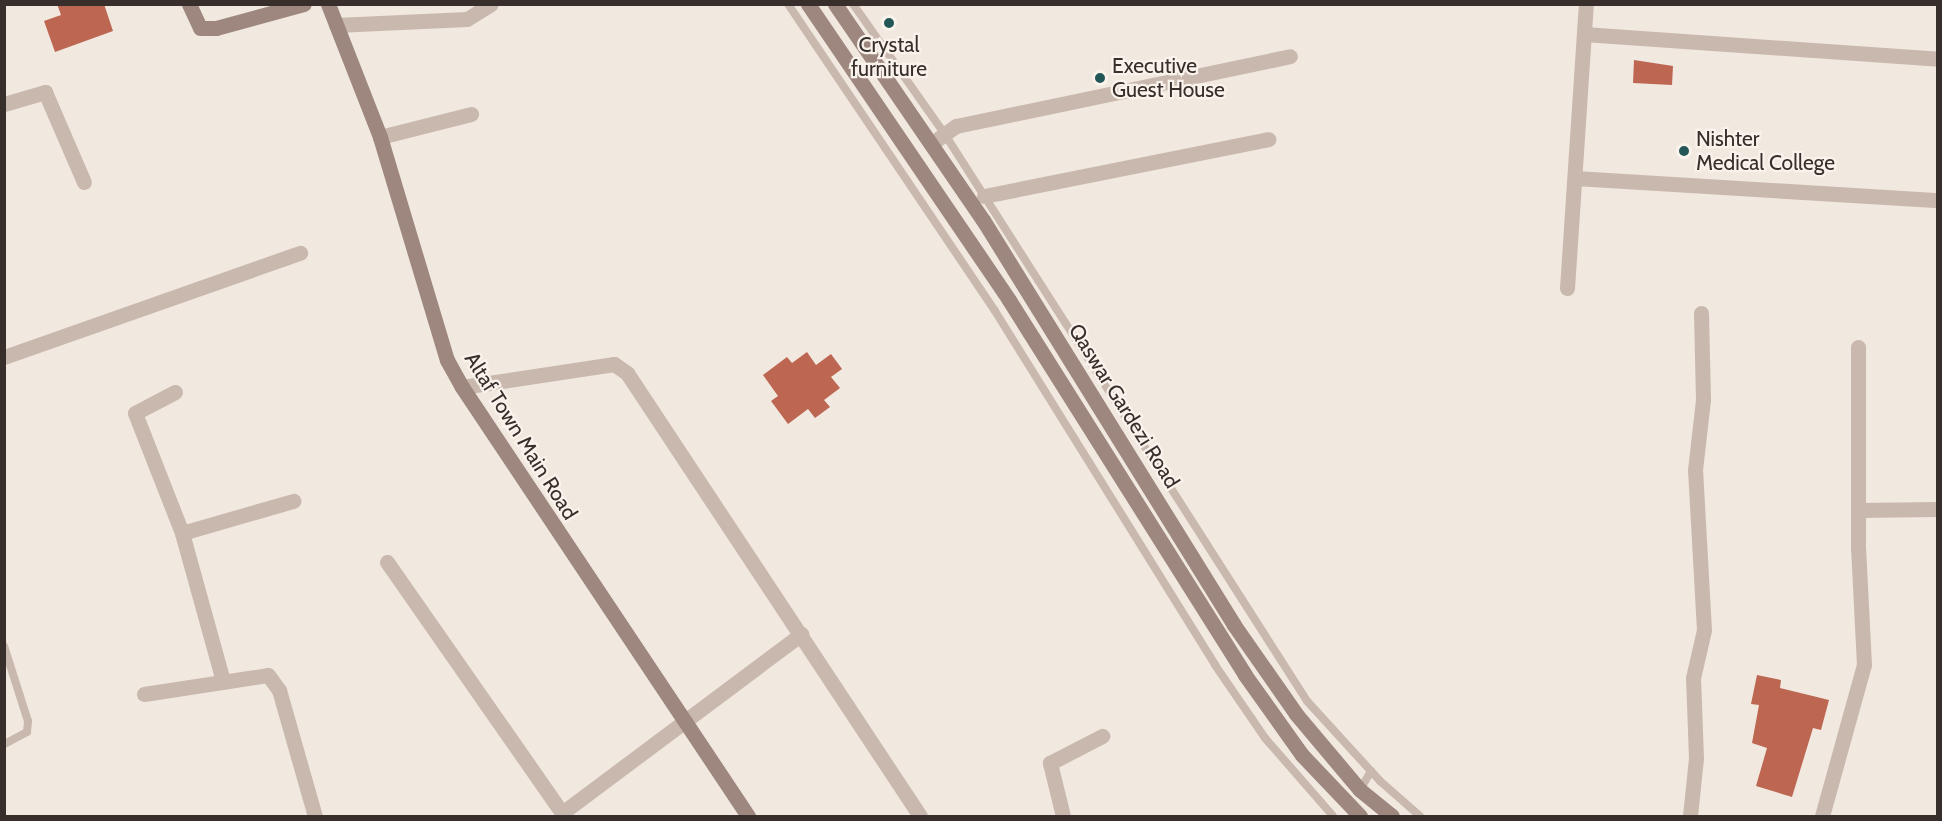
<!DOCTYPE html>
<html>
<head>
<meta charset="utf-8">
<style>
  body { margin:0 }
  #map { position:relative; width:1942px; height:821px; overflow:hidden; background:#f1e8e0; font-family:Cabin,sans-serif }
  div>[style] { position:absolute }
  [style*='--x'] { left:calc(var(--x)*1px); top:calc(var(--y)*1px); width:calc(var(--w)*1px); rotate:calc(var(--a)*1deg) }
  .building>* { inset:0; background:#bd6652 }
  .lane>* { height:8px; margin:-4px; padding:0 4px; transform-origin:4px; border-radius:4px; background:#c9b8ad }
  .street>* { height:15px; margin:-7.5px; padding:0 7.5px; transform-origin:7.5px; border-radius:7.5px; background:#c9b8ad }
  .secondary>* { height:15px; margin:-7.5px; padding:0 7.5px; transform-origin:7.5px; border-radius:7.5px; background:#9d877e }
  .dots>* { width:16px; height:16px; translate:-50% -50%; box-sizing:border-box; border:3px solid #f9f3ec; border-radius:50% }
  span { translate:-50% -50%; white-space:nowrap; text-align:center; line-height:1.15; -webkit-text-stroke:4.5px #f9f3ec; paint-order:stroke }
  .poi-label { font-size:21px; color:#382e2b }
  .left { translate:0 -50%; text-align:left }
  .street-label { font-size:21px; color:#382e2b }
  .frame { position:absolute; inset:0; border:6px solid #382e2b; pointer-events:none }
</style>
</head>
<body>
<div id="map">
  <div class="building">
    <div style="clip-path:polygon(57px 4px,104px 4px,113px 31px,55px 52px,44px 21px,61px 15px)"></div>
    <div style="clip-path:polygon(1634px 60px,1673px 66px,1672px 85px,1633px 83px)"></div>
    <div style="clip-path:polygon(807px 352px,816px 365px,831px 354px,842px 369px,831px 377px,840px 388px,824px 400px,830px 407px,815px 418px,808px 409px,788px 424px,771px 401px,778px 396px,763px 375px,787px 357px,792px 363px)"></div>
    <div style="clip-path:polygon(1757px 675px,1781px 680px,1780px 688px,1829px 700px,1821px 730px,1813px 728px,1792px 797px,1756px 786px,1767px 748px,1752px 743px,1759px 705px,1751px 704px)"></div>
  </div>
  <div class="lane">
    <div style="--x:788;--y:4;--w:370;--a:56"></div>
    <div style="--x:995;--y:311;--w:417;--a:58.1"></div>
    <div style="--x:1215;--y:665;--w:88;--a:55.6"></div>
    <div style="--x:1265;--y:738;--w:103;--a:48.9"></div>
    <div style="--x:853;--y:4;--w:158;--a:54.8"></div>
    <div style="--x:944;--y:133;--w:674;--a:57.42"></div>
    <div style="--x:1307;--y:701;--w:108;--a:47.6"></div>
    <div style="--x:1380;--y:781;--w:53;--a:41.2"></div>
    <div style="--x:4;--y:646;--w:79;--a:72.3"></div>
    <div style="--x:28;--y:721;--w:11;--a:95"></div>
    <div style="--x:27;--y:732;--w:26;--a:152"></div>
    <div style="--x:1360;--y:790;--w:22;--a:-60"></div>
  </div>
  <div class="street">
    <div style="--x:336;--y:25;--w:131;--a:-2.6"></div>
    <div style="--x:467;--y:19;--w:28;--a:-32"></div>
    <div style="--x:1584;--y:34;--w:355;--a:4"></div>
    <div style="--x:4;--y:104;--w:43;--a:-16.3"></div>
    <div style="--x:45;--y:92;--w:98;--a:66.6"></div>
    <div style="--x:380;--y:137;--w:94;--a:-14.2"></div>
    <div style="--x:931;--y:144;--w:31;--a:-36"></div>
    <div style="--x:956;--y:126;--w:341;--a:-11.8"></div>
    <div style="--x:1575;--y:178;--w:364;--a:3.5"></div>
    <div style="--x:984;--y:196;--w:290;--a:-11.3"></div>
    <div style="--x:1567;--y:288;--w:285;--a:-86.2"></div>
    <div style="--x:4;--y:357;--w:314;--a:-19.4"></div>
    <div style="--x:462;--y:387;--w:154;--a:-8.6"></div>
    <div style="--x:614;--y:364;--w:16;--a:35"></div>
    <div style="--x:627;--y:373;--w:531;--a:56.52"></div>
    <div style="--x:175;--y:392;--w:45;--a:152.3"></div>
    <div style="--x:135;--y:413;--w:129;--a:68.6"></div>
    <div style="--x:182;--y:533;--w:154;--a:74.5"></div>
    <div style="--x:1858;--y:510;--w:80;--a:-0.7"></div>
    <div style="--x:182;--y:533;--w:116;--a:-16.1"></div>
    <div style="--x:387;--y:562;--w:310;--a:55.1"></div>
    <div style="--x:144;--y:694;--w:125;--a:-8.7"></div>
    <div style="--x:268;--y:675;--w:19;--a:54"></div>
    <div style="--x:279;--y:690;--w:131;--a:74.1"></div>
    <div style="--x:562;--y:813;--w:299;--a:-36.8"></div>
    <div style="--x:1063;--y:816;--w:55;--a:-103.8"></div>
    <div style="--x:1050;--y:763;--w:59;--a:-27.4"></div>
    <div style="--x:1690;--y:816;--w:58;--a:-84.1"></div>
    <div style="--x:1696;--y:758;--w:80;--a:-92.1"></div>
    <div style="--x:1693;--y:678;--w:49;--a:-77.1"></div>
    <div style="--x:1704;--y:630;--w:160;--a:-93.2"></div>
    <div style="--x:1695;--y:470;--w:70;--a:-83.5"></div>
    <div style="--x:1703;--y:400;--w:87;--a:-91.3"></div>
    <div style="--x:1822;--y:816;--w:157;--a:-74.5"></div>
    <div style="--x:1864;--y:665;--w:118;--a:-92.9"></div>
    <div style="--x:1858;--y:547;--w:200;--a:-90"></div>
  </div>
  <div class="secondary">
    <div style="--x:189;--y:4;--w:26;--a:65"></div>
    <div style="--x:200;--y:28;--w:16;--a:0"></div>
    <div style="--x:216;--y:28;--w:91;--a:-15.3"></div>
    <div style="--x:328;--y:4;--w:143;--a:68.6"></div>
    <div style="--x:380;--y:137;--w:233;--a:73.3"></div>
    <div style="--x:447;--y:360;--w:31;--a:61"></div>
    <div style="--x:462;--y:387;--w:516;--a:56.31"></div>
    <div style="--x:808;--y:4;--w:358;--a:55.8"></div>
    <div style="--x:1009;--y:300;--w:443;--a:57.8"></div>
    <div style="--x:1245;--y:675;--w:98;--a:54.5"></div>
    <div style="--x:1302;--y:755;--w:84;--a:46.4"></div>
    <div style="--x:835;--y:4;--w:262;--a:55.6"></div>
    <div style="--x:983;--y:220;--w:476;--a:58.2"></div>
    <div style="--x:1234;--y:625;--w:108;--a:55.1"></div>
    <div style="--x:1296;--y:714;--w:99;--a:49.9"></div>
    <div style="--x:1360;--y:790;--w:41;--a:39.1"></div>
  </div>
  <div class="dots">
    <div style="left:889px;top:23px;background:#235657"></div>
    <div style="left:1100px;top:78px;background:#235657"></div>
    <div style="left:1684px;top:151px;background:#235657"></div>
  </div>
  <div class="poi-label">
    <span style="left:889px;top:57px">Crystal<br>furniture</span>
    <span class="left" style="left:1112px;top:78px">Executive<br>Guest House</span>
    <span class="left" style="left:1696px;top:151px">Nishter<br>Medical College</span>
  </div>
  <div class="street-label">
    <span style="left:1124px;top:406px;rotate:58deg">Qaswar Gardezi Road</span>
    <span style="left:521px;top:436px;rotate:58deg">Altaf Town Main Road</span>
  </div>
  <div class="frame"></div>
</div>
</body>
</html>
